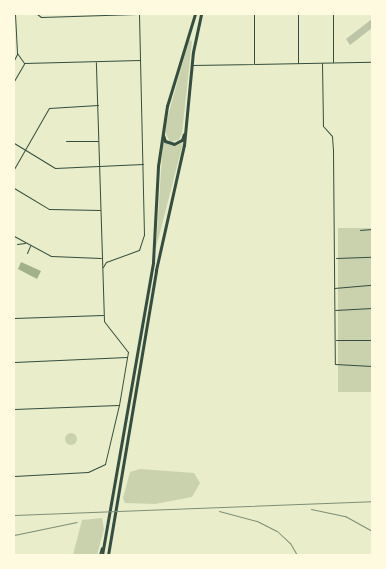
<!DOCTYPE html>
<html>
<head>
<meta charset="utf-8">
<style>
  body { margin:0 }
  #map { position:relative; width:386px; height:569px; overflow:hidden; background:#e9edc9; font-family:Roboto,sans-serif }
  div>[style] { position:absolute }
  [style*='--x'] { left:calc(var(--x)*1px); top:calc(var(--y)*1px); width:calc(var(--w)*1px); rotate:calc(var(--a)*1deg) }
  .green>* { inset:0; background:#cad2ad; transform-origin:0 0 }
  .round { border-radius:50% }
  .water>* { inset:0; background:#a3b18a }
  .building>* { inset:0; background:#bcc5a7 }
  .minor>* { height:1px; margin:-0.5px; padding:0 0.5px; transform-origin:0.5px; border-radius:0.5px; background:#344e41 }
  .secondary>* { height:2px; margin:-1px; padding:0 1px; transform-origin:1px; border-radius:1px; background:#344e41 }
  .trunk>* { height:3px; margin:-1.5px; padding:0 1.5px; transform-origin:1.5px; border-radius:1.5px; background:#344e41 }
  .rail>* { height:1px; margin:-0.5px; padding:0 0.5px; transform-origin:0.5px; border-radius:0.5px; background:#7c8e77 }
  span { translate:-50% -50%; white-space:nowrap; text-align:center; line-height:1.15; -webkit-text-stroke:4.5px #fefae0; paint-order:stroke }
  .frame { position:absolute; inset:0; border:15px solid #fefae0; pointer-events:none }
</style>
</head>
<body>
<div id="map">
  <div class="green">
    <div style="clip-path:polygon(189px 40px,192px 41px,182px 133px,179px 140px,170px 142px,164px 130px)"></div>
    <div style="clip-path:polygon(163px 140px,173px 146px,183px 143px,156px 248px)"></div>
    <div style="left:372px;top:228px;width:164px;height:34px;rotate:90deg"></div>
    <div class="round" style="left:65px;top:433px;width:12px;height:12px"></div>
    <div style="clip-path:polygon(140px 469px,194px 473px,200px 483px,192px 497px,155px 504px,125px 503px,123px 498px,130px 472px)"></div>
    <div style="clip-path:polygon(102px 518px,104px 529px,97px 555px,73px 555px,82px 520px)"></div>
  </div>
  <div class="water">
    <div style="clip-path:polygon(21px 262px,41px 271px,37px 279px,18px 269px)"></div>
  </div>
  <div class="building">
    <div style="clip-path:polygon(372px 19px,372px 28px,350px 45px,346px 39px)"></div>
  </div>
  <div class="minor">
    <div style="--x:15;--y:14;--w:39;--a:87"></div>
    <div style="--x:17;--y:53;--w:12;--a:55"></div>
    <div style="--x:37;--y:14;--w:5;--a:37"></div>
    <div style="--x:41;--y:17;--w:96;--a:-1.8"></div>
    <div style="--x:14;--y:60;--w:7;--a:-63"></div>
    <div style="--x:333;--y:62;--w:48;--a:-90"></div>
    <div style="--x:24;--y:63;--w:116;--a:-1.5"></div>
    <div style="--x:254;--y:63;--w:49;--a:-90"></div>
    <div style="--x:298;--y:63;--w:49;--a:-90"></div>
    <div style="--x:322;--y:63;--w:63;--a:89.1"></div>
    <div style="--x:323;--y:126;--w:13;--a:48"></div>
    <div style="--x:332;--y:136;--w:15;--a:86"></div>
    <div style="--x:333;--y:151;--w:213;--a:89.5"></div>
    <div style="--x:335;--y:364;--w:37;--a:3"></div>
    <div style="--x:192;--y:65;--w:180;--a:-1"></div>
    <div style="--x:14;--y:81;--w:20;--a:-60"></div>
    <div style="--x:66;--y:141;--w:32;--a:0"></div>
    <div style="--x:14;--y:143;--w:48;--a:31.4"></div>
    <div style="--x:55;--y:168;--w:88;--a:-2.6"></div>
    <div style="--x:14;--y:169;--w:70;--a:-60.2"></div>
    <div style="--x:49;--y:108;--w:49;--a:-3.5"></div>
    <div style="--x:14;--y:188;--w:41;--a:31"></div>
    <div style="--x:49;--y:209;--w:51;--a:1.1"></div>
    <div style="--x:360;--y:230;--w:12;--a:-5"></div>
    <div style="--x:14;--y:236;--w:42;--a:28.4"></div>
    <div style="--x:51;--y:256;--w:50;--a:2.3"></div>
    <div style="--x:17;--y:244;--w:8;--a:-7"></div>
    <div style="--x:27;--y:253;--w:8;--a:-67"></div>
    <div style="--x:336;--y:258;--w:36;--a:-2"></div>
    <div style="--x:103;--y:267;--w:6;--a:-59"></div>
    <div style="--x:106;--y:262;--w:35;--a:-20"></div>
    <div style="--x:139;--y:250;--w:16;--a:-72"></div>
    <div style="--x:144;--y:235;--w:221;--a:-91.3"></div>
    <div style="--x:334;--y:288;--w:38;--a:-5"></div>
    <div style="--x:335;--y:310;--w:37;--a:-3"></div>
    <div style="--x:14;--y:318;--w:89;--a:-1.9"></div>
    <div style="--x:336;--y:340;--w:36;--a:0"></div>
    <div style="--x:14;--y:362;--w:113;--a:-2.5"></div>
    <div style="--x:14;--y:409;--w:104;--a:-2.2"></div>
    <div style="--x:14;--y:476;--w:74;--a:-3.1"></div>
    <div style="--x:88;--y:472;--w:19;--a:-25"></div>
    <div style="--x:105;--y:464;--w:61;--a:-76.7"></div>
    <div style="--x:119;--y:405;--w:54;--a:-80.4"></div>
    <div style="--x:128;--y:352;--w:39;--a:-128"></div>
    <div style="--x:104;--y:321;--w:259;--a:-91.8"></div>
  </div>
  <div class="secondary">
    <div style="--x:100;--y:555;--w:7;--a:-74"></div>
  </div>
  <div class="trunk">
    <div style="--x:163;--y:135;--w:6;--a:72"></div>
    <div style="--x:165;--y:141;--w:9;--a:18"></div>
    <div style="--x:174;--y:144;--w:9;--a:-27"></div>
    <div style="--x:182;--y:140;--w:6;--a:-72"></div>
    <div style="--x:102;--y:555;--w:297;--a:-80.1"></div>
    <div style="--x:153;--y:262;--w:96;--a:-87"></div>
    <div style="--x:158;--y:166;--w:61;--a:-81.5"></div>
    <div style="--x:167;--y:106;--w:96;--a:-73.1"></div>
    <div style="--x:108;--y:555;--w:289;--a:-80.4"></div>
    <div style="--x:156;--y:270;--w:128;--a:-77.4"></div>
    <div style="--x:184;--y:145;--w:93;--a:-84.5"></div>
    <div style="--x:193;--y:52;--w:39;--a:-78"></div>
  </div>
  <div class="rail">
    <div style="--x:311;--y:509;--w:35;--a:12"></div>
    <div style="--x:345;--y:516;--w:31;--a:29"></div>
    <div style="--x:219;--y:511;--w:39;--a:15"></div>
    <div style="--x:257;--y:521;--w:22;--a:27"></div>
    <div style="--x:277;--y:531;--w:18;--a:43"></div>
    <div style="--x:290;--y:543;--w:14;--a:60"></div>
    <div style="--x:14;--y:515;--w:358;--a:-2.2"></div>
    <div style="--x:14;--y:535;--w:64;--a:-11.7"></div>
  </div>
  <div class="frame"></div>
</div>
</body>
</html>
